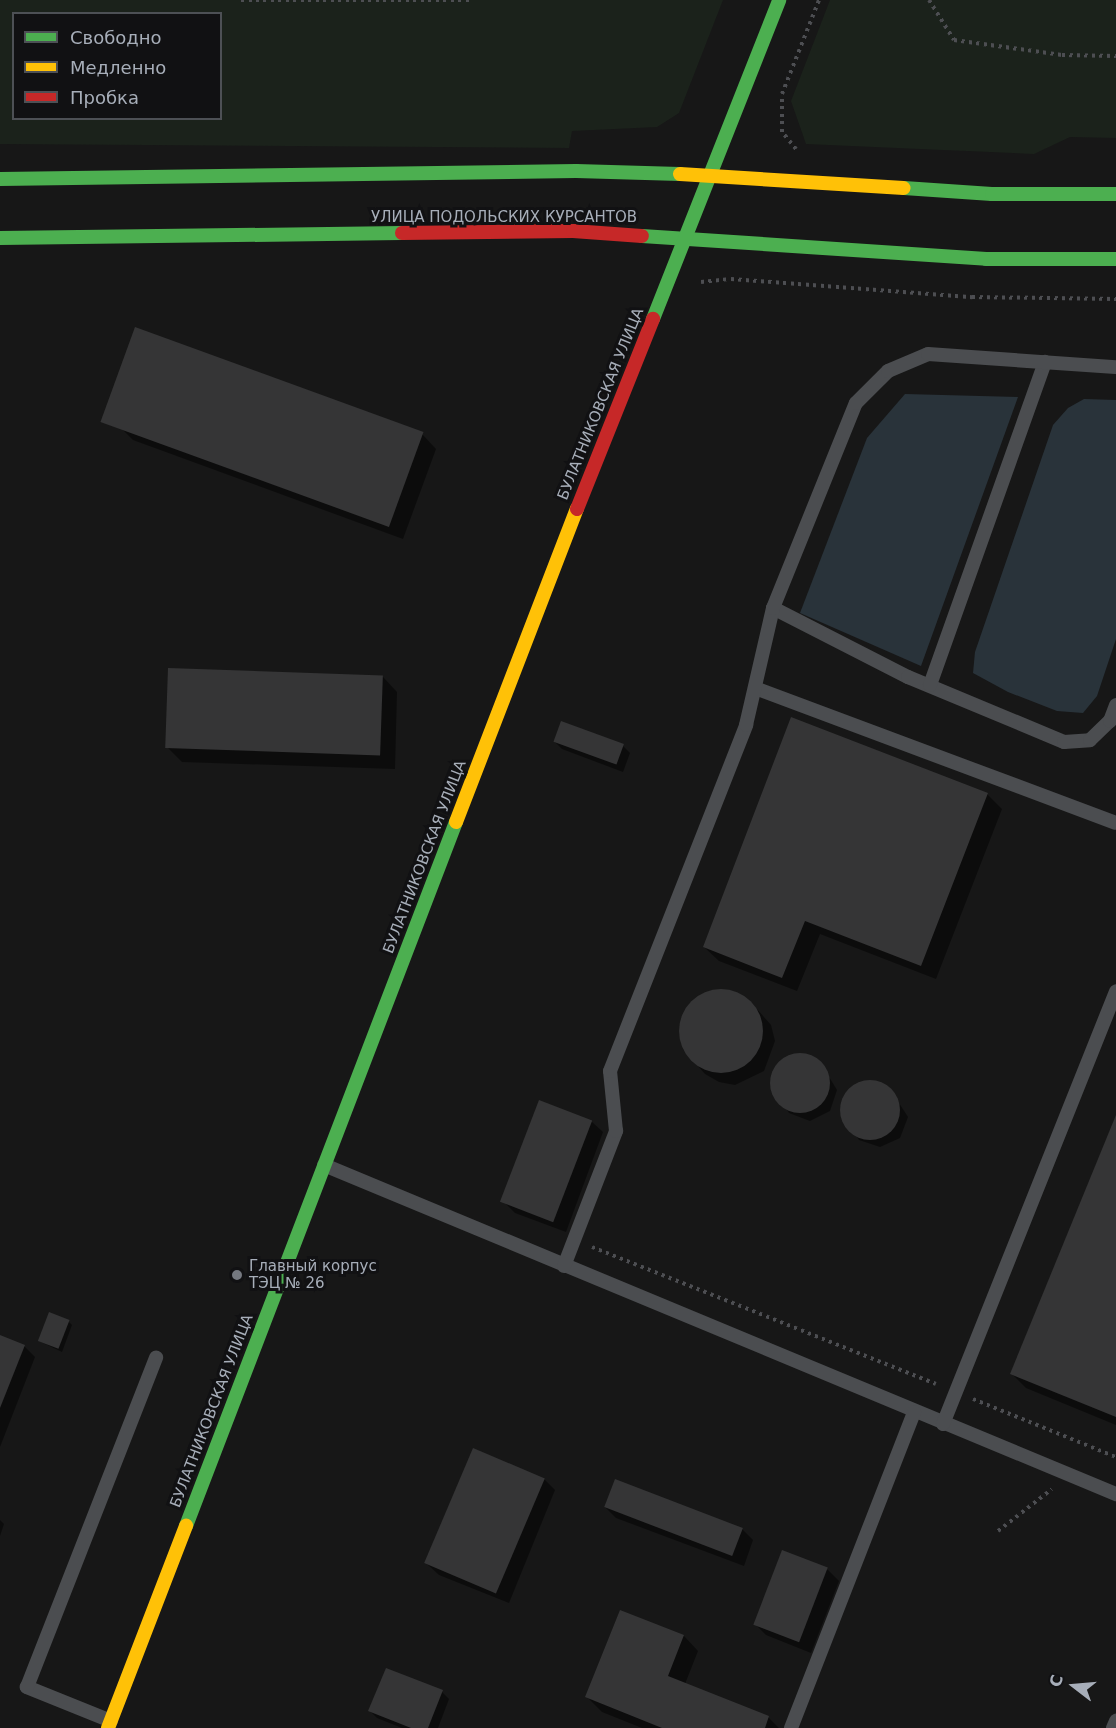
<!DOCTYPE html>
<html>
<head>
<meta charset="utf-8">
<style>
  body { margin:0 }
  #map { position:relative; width:1116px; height:1728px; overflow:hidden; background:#171717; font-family:"DejaVu Sans",sans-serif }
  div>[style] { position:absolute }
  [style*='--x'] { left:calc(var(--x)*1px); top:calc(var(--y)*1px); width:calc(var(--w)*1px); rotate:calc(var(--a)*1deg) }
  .green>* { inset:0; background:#1b221b }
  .water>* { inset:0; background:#29333a }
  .shadow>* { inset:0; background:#0007 }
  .building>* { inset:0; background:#353536; transform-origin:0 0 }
  .round { border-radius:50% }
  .path>* { height:4px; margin-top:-2px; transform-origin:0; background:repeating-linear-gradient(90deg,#4d4e52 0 3px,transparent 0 7.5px) }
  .lane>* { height:14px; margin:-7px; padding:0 7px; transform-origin:7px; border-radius:7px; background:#4b4d50 }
  .fast>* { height:14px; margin:-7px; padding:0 7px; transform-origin:7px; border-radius:7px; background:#4caf50 }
  .slow>* { height:14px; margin:-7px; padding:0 7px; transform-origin:7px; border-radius:7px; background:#ffc107 }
  .jam>* { height:14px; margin:-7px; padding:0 7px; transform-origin:7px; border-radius:7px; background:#c62828 }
  .dots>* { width:16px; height:16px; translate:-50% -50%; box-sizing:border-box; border:3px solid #111113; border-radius:50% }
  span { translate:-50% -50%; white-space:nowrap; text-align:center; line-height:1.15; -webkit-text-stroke:6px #111113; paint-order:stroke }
  .street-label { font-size:15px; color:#a7aeb9 }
  .poi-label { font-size:15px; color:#a7aeb9 }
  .left { translate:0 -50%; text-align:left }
  .legend { position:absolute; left:12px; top:12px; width:210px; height:108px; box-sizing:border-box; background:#111113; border:2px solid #4d5055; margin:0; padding:8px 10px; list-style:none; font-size:18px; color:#a7aeb9 }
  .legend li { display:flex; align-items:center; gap:12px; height:30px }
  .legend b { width:30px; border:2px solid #4d5055 }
  .north { position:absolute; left:1044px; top:1656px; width:60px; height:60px; -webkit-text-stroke:4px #111113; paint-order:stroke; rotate:286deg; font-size:16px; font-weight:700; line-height:24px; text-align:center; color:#a7aeb9 }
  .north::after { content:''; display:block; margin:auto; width:21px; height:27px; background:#a7aeb9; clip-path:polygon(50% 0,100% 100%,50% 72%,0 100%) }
</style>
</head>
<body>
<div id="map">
  <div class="green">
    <div style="clip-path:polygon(evenodd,0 0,723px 0,679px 113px,657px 127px,572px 131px,569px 148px,0 144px,0 0,14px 14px,220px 14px,220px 118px,14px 118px,14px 14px)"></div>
    <div style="clip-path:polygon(830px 0,1116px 0,1116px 138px,1070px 137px,1034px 154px,806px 144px,791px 101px)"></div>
  </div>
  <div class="water">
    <div style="clip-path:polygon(905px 394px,1018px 397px,921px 666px,800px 613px,867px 438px)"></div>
    <div style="clip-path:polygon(1084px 399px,1116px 400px,1116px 639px,1097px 696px,1083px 713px,1057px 711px,1008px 692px,973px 673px,975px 652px,1053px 425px,1068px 408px)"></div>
  </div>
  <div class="shadow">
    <div style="clip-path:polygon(118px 425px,422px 434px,436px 449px,403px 539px,133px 440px)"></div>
    <div style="clip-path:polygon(383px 677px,397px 692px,395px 769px,182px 762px,167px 747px)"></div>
    <div style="clip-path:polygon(555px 742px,623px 746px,630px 753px,623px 772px,562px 749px)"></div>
    <div style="clip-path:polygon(987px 794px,1002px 809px,936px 979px,820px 934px,797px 991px,719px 961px,704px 947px)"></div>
    <div style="clip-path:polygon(719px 990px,735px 992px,749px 1000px,771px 1025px,775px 1041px,764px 1071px,735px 1085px,719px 1082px,705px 1074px,683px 1049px,680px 1033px,682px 1017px,690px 1003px,704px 993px)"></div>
    <div style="clip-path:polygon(799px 1054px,820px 1062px,837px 1090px,830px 1111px,810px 1121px,789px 1113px,771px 1085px,779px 1064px)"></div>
    <div style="clip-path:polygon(869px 1081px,890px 1089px,908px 1117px,900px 1138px,880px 1147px,859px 1140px,842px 1112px,849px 1091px)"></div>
    <div style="clip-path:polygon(1116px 1119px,1116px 1425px,1026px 1388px,1012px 1374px)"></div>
    <div style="clip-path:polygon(591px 1121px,603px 1132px,566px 1232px,515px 1213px,504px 1202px)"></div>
    <div style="clip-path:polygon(69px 1322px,72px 1325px,62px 1352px,39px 1341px)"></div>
    <div style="clip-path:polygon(0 1336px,24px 1346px,35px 1357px,0 1447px)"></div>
    <div style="clip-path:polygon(544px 1479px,555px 1490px,509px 1603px,439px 1575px,427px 1564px)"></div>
    <div style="clip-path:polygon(605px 1507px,742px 1529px,753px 1540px,744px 1566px,616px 1518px)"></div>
    <div style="clip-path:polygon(0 1520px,4px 1524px,0 1536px)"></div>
    <div style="clip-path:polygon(783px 1552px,828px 1570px,839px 1581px,811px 1653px,766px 1635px,755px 1624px)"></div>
    <div style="clip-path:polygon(621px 1612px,684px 1636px,698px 1651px,685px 1684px,769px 1718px,779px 1728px,642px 1728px,602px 1712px,587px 1697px)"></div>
    <div style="clip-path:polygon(442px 1692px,449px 1699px,438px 1728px,402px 1728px,377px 1718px,370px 1711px)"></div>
  </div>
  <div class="building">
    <div style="left:135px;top:327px;width:307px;height:101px;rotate:20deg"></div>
    <div style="left:168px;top:668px;width:215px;height:80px;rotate:2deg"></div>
    <div style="clip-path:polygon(791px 717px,988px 793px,921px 966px,805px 921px,782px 978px,703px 947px)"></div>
    <div style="left:561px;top:721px;width:67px;height:22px;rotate:20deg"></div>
    <div class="round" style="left:679px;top:989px;width:84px;height:84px"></div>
    <div class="round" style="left:770px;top:1053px;width:60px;height:60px"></div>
    <div class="round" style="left:840px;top:1080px;width:60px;height:60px"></div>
    <div style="left:539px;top:1100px;width:57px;height:109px;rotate:21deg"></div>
    <div style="clip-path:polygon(1116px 1115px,1116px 1417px,1010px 1374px)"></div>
    <div style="left:49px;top:1312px;width:22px;height:31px;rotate:21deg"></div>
    <div style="clip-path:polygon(0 1335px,25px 1345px,0 1408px)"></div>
    <div style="left:473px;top:1448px;width:78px;height:125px;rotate:23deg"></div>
    <div style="left:615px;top:1479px;width:137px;height:30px;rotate:21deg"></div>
    <div style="left:782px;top:1550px;width:49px;height:80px;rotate:21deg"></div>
    <div style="clip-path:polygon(620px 1610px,684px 1635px,668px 1676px,769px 1716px,765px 1728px,662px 1728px,585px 1697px)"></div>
    <div style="clip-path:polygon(386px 1668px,443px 1690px,428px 1728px,411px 1728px,368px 1711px)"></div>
  </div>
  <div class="path">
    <div style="--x:241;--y:0;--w:230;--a:0"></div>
    <div style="--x:929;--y:0;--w:47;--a:58"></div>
    <div style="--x:954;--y:40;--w:109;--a:7.9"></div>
    <div style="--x:1062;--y:55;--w:54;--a:1.1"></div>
    <div style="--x:796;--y:149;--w:22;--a:-129"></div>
    <div style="--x:782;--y:132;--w:38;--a:-90"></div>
    <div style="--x:782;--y:94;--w:101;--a:-68.5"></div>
    <div style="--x:701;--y:282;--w:30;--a:-6"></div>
    <div style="--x:731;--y:279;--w:242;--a:4.3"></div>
    <div style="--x:972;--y:297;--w:144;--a:0.8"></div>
    <div style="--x:592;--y:1247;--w:370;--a:21.7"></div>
    <div style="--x:973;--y:1399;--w:154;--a:22.1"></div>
    <div style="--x:998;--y:1531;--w:68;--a:-37.9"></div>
  </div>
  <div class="lane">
    <div style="--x:773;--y:608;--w:152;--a:27.1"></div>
    <div style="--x:908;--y:677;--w:169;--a:22.6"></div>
    <div style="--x:1064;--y:742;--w:26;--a:-4"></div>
    <div style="--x:1090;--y:740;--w:28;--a:-44"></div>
    <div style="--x:1110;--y:721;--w:17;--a:-69"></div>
    <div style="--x:930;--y:685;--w:343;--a:-70.4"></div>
    <div style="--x:755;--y:688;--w:385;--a:20.5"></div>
    <div style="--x:324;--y:1165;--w:858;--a:22.56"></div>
    <div style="--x:564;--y:1266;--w:145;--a:-68.9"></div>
    <div style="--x:616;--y:1131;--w:60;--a:-95.7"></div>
    <div style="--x:610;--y:1071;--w:372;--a:-68.5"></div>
    <div style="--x:746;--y:725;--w:120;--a:-77"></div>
    <div style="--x:773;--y:608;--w:221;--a:-68"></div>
    <div style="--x:856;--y:403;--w:45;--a:-45"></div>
    <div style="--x:888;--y:371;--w:43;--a:-23"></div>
    <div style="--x:928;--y:354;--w:188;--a:4"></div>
    <div style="--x:943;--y:1424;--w:466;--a:-68.2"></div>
    <div style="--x:111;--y:1721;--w:91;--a:-158"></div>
    <div style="--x:27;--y:1687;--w:354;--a:-68.6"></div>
    <div style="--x:791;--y:1728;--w:339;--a:-68.7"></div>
    <div style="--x:1113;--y:1728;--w:8;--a:-67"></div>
  </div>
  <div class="fast">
    <div style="--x:0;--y:179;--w:576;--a:-0.8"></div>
    <div style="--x:576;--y:171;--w:104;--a:1.7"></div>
    <div style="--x:904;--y:188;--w:88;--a:3.9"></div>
    <div style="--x:992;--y:194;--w:124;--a:0"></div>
    <div style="--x:642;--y:236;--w:345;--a:3.8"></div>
    <div style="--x:986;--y:259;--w:130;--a:0"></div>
    <div style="--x:0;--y:238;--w:402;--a:-0.7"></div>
    <div style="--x:653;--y:319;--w:343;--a:-68.4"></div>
    <div style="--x:186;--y:1526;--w:754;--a:-69.02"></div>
  </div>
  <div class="slow">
    <div style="--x:680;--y:174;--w:224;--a:3.6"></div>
    <div style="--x:456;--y:822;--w:336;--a:-68.9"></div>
    <div style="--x:108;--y:1728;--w:217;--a:-68.9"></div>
  </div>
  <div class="jam">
    <div style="--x:402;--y:233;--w:171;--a:-0.7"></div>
    <div style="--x:573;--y:231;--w:69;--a:4.1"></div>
    <div style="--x:577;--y:509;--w:205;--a:-68.2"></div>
  </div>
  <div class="dots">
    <div style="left:237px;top:1275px;background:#757980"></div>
  </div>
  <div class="street-label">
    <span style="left:504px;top:218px">УЛИЦА ПОДОЛЬСКИХ КУРСАНТОВ</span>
    <span style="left:601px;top:404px;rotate:-68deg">БУЛАТНИКОВСКАЯ УЛИЦА</span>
    <span style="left:425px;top:857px;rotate:-69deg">БУЛАТНИКОВСКАЯ УЛИЦА</span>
    <span style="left:212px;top:1411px;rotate:-69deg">БУЛАТНИКОВСКАЯ УЛИЦА</span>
  </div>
  <div class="poi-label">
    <span class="left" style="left:249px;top:1275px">Главный корпус<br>ТЭЦ № 26</span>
  </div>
  <ul class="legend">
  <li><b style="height:8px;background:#4caf50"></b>Свободно</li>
  <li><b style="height:8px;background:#ffc107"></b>Медленно</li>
  <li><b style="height:8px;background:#c62828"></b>Пробка</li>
  </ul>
  <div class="north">С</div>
</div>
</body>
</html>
